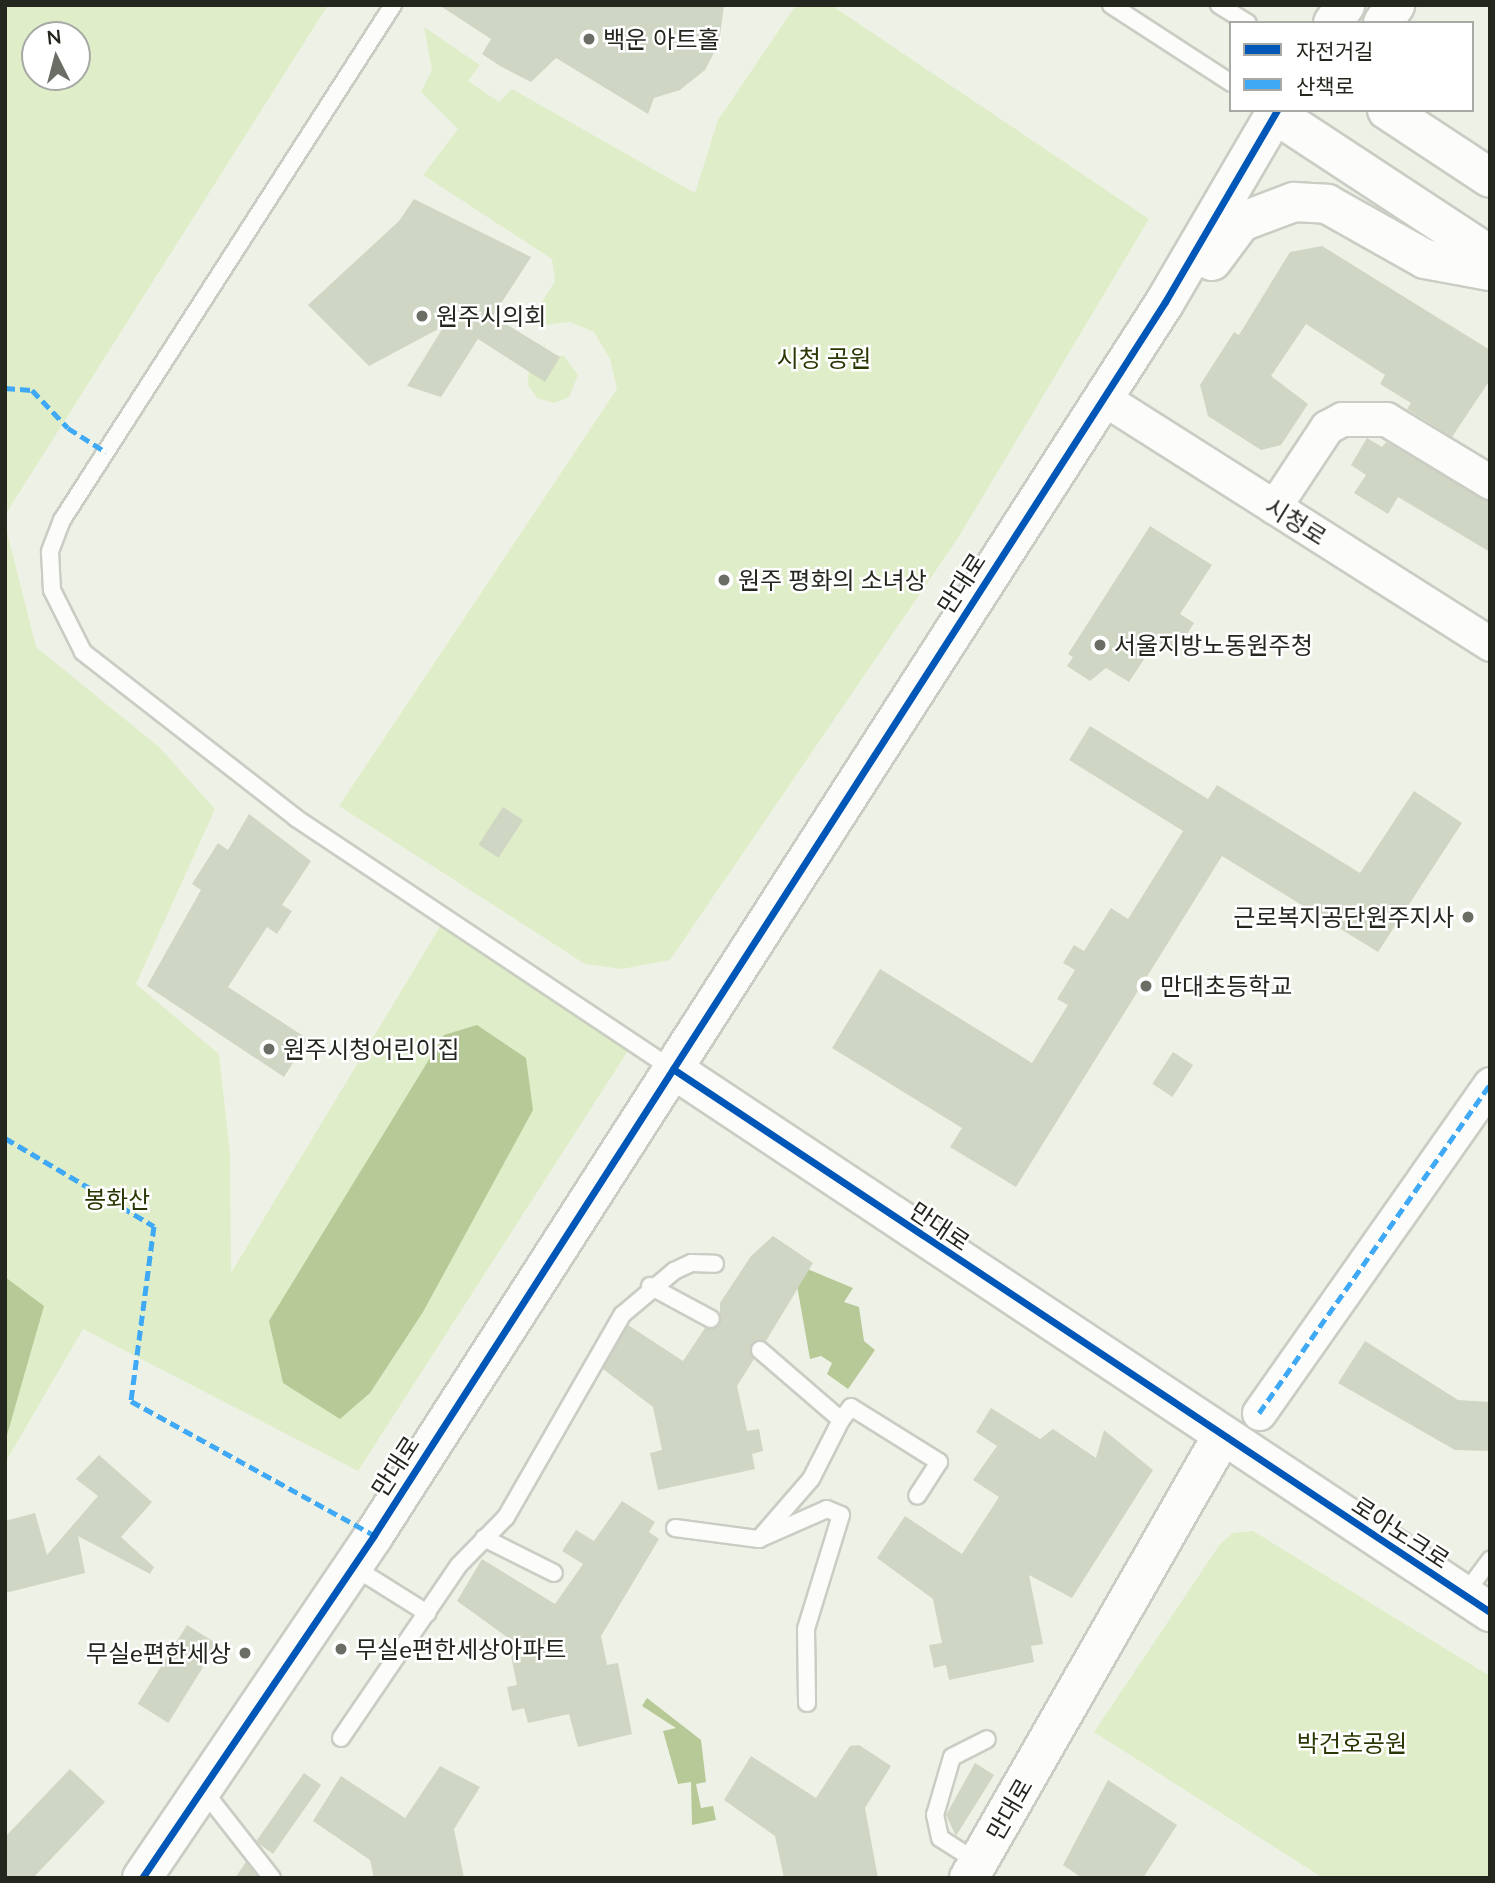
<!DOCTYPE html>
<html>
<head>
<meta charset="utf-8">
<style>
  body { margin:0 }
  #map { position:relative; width:1495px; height:1883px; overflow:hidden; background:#eef2e6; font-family:Lato,"Noto Sans KR",sans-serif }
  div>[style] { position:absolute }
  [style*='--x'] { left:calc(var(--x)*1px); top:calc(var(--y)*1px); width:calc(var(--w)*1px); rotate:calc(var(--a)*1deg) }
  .green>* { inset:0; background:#e0edc9 }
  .water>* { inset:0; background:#b7c996 }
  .building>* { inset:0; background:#cfd6c3; transform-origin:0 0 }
  .roads { filter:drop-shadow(2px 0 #c9cdc3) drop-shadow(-2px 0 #c9cdc3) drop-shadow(0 2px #c9cdc3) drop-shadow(0 -2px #c9cdc3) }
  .lane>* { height:16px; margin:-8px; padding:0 8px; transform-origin:8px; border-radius:8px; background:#fcfdfb }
  .street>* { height:33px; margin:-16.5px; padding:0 16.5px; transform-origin:16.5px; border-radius:16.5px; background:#fcfdfb }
  .secondary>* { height:38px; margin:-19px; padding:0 19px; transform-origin:19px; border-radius:19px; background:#fcfdfb }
  .quiet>* { height:5px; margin-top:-2.5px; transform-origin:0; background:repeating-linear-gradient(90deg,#3fa9f5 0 10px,transparent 0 15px) }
  .cycleway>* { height:7px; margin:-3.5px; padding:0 3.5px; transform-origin:3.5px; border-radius:3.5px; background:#0057b8 }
  .dots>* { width:19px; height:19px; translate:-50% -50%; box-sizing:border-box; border:4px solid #fff; border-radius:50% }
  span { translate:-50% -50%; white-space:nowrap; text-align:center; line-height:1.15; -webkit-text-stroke:5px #fff; paint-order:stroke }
  .poi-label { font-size:24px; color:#24271e }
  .left { translate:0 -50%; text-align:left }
  .right { translate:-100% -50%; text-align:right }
  .park-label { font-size:24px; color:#293703 }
  .street-label { font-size:24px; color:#24271e }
  .frame { position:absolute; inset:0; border:7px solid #24271e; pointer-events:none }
  .legend { position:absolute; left:1229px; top:21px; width:245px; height:91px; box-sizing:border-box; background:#fff; border:2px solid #a7a9a5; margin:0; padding:9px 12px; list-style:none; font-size:21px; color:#24271e }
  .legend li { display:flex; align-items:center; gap:14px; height:35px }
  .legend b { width:35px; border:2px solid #a7a9a5 }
  .north { position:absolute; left:21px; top:21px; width:70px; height:70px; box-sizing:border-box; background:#fff; border:2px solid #a7a9a5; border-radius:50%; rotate:354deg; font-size:19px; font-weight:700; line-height:28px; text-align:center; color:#24271e }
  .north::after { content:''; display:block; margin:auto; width:24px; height:32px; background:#6b6e64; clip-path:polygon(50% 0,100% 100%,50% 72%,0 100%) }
</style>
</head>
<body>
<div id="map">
  <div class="green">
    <div style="clip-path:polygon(evenodd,5px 5px,328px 5px,5px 515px,5px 5px,77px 35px,77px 77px,35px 77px,35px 35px,77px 35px)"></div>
    <div style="clip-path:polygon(796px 5px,831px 5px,1149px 219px,958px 538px,670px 960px,622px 969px,585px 964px,339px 806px,617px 389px,610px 359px,594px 332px,570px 322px,536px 326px,533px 317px,555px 281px,552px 259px,423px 175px,458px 129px,421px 92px,432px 70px,424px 27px,480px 65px,468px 81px,499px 102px,512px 89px,695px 193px,718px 120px)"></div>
    <div style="clip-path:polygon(547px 342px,541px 355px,564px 356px,578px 375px,569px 397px,554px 403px,537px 398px,528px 385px,529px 368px)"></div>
    <div style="clip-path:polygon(5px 524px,36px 647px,159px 747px,215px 809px,136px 984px,219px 1054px,230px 1153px,231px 1273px,441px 925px,633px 1043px,358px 1471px,83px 1329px,5px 1463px)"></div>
    <div style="clip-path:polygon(1253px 1531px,1490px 1676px,1490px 1878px,1323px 1878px,1094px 1732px,1220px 1544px,1233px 1533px)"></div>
  </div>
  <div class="water">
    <div style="clip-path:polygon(477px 1025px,526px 1058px,533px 1110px,423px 1312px,370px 1393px,340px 1419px,283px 1383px,269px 1321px,444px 1035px)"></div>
    <div style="clip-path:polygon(793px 1263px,853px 1288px,844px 1302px,859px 1307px,864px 1341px,875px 1350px,848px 1389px,827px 1374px,832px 1363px,821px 1356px,810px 1359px)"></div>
    <div style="clip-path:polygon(5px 1277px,44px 1306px,5px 1442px)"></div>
    <div style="clip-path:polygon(647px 1698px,701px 1740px,706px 1782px,696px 1784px,701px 1808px,713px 1806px,716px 1820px,692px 1825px,691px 1782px,678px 1784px,663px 1731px,676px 1728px,642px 1706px)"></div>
  </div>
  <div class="building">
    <div style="clip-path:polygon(439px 5px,724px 5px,719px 43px,705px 70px,680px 90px,654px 98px,648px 114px,556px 58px,531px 82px,500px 66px,482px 54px,491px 39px)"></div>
    <div style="clip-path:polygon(414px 199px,531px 257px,493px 316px,560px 357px,545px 382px,478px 339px,441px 397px,407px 386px,444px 326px,369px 366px,308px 305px,399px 221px)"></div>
    <div style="clip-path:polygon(1322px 246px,1490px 350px,1490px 380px,1452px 437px,1407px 409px,1411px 403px,1380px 384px,1385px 375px,1306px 324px,1271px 376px,1308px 404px,1281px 445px,1261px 450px,1208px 416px,1200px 385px,1234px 332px,1239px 335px,1290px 252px)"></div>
    <div style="clip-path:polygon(1367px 438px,1382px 447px,1386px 442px,1490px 501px,1490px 552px,1398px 497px,1388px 514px,1354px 493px,1366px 475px,1351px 465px)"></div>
    <div style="clip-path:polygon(1150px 526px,1212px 565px,1180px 614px,1194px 623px,1175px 653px,1156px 641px,1129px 682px,1106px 668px,1090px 681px,1067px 666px,1073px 657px,1068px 654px)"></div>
    <div style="clip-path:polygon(1090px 726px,1208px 799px,1217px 785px,1360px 873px,1414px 791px,1462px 823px,1378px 952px,1222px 856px,1016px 1187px,950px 1147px,962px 1128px,832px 1048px,880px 969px,1032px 1063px,1068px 1005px,1057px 999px,1075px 970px,1063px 963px,1074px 945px,1084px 951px,1111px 908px,1128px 919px,1183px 831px,1069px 760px)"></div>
    <div style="left:503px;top:807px;width:24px;height:45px;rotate:33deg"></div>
    <div style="clip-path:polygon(249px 814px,311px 861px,282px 905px,292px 911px,277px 934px,267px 927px,228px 987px,308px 1039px,284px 1077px,147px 986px,201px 890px,192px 884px,218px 843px,228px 850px)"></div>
    <div style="left:1173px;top:1052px;width:24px;height:38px;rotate:33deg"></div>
    <div style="clip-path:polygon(773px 1236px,813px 1263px,766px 1341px,752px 1344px,754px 1359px,737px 1386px,747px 1431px,759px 1429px,763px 1451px,752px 1454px,755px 1469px,658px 1490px,650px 1453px,662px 1450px,653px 1407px,603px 1369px,628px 1325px,683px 1361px,705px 1328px,720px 1325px,720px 1303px,751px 1256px)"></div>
    <div style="clip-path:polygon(1365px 1341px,1458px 1400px,1490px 1402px,1490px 1451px,1455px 1450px,1338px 1383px)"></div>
    <div style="clip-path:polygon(991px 1408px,1040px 1439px,1053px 1429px,1096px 1458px,1104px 1430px,1153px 1470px,1072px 1598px,1029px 1575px,1043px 1644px,1031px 1646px,1034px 1662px,949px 1680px,946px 1665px,934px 1668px,929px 1645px,942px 1643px,933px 1599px,877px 1558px,905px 1516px,962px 1554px,999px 1497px,973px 1480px,997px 1446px,976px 1432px)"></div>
    <div style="clip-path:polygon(99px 1455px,152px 1502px,121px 1537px,154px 1567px,150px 1574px,78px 1536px,85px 1573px,5px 1593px,5px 1521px,35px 1513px,47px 1555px,98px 1496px,76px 1479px)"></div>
    <div style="clip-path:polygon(622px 1501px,655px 1522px,649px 1532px,659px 1539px,601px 1636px,607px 1665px,618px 1663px,632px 1734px,578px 1747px,569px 1714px,528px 1723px,524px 1708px,512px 1711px,507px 1687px,517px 1685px,507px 1637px,457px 1601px,482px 1559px,555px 1604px,583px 1564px,562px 1551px,576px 1530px,594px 1541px)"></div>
    <div style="left:187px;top:1625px;width:36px;height:93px;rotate:32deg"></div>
    <div style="clip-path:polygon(859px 1745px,891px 1766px,865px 1808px,878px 1878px,784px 1878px,775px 1836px,724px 1800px,751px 1756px,816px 1798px,850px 1746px)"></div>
    <div style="clip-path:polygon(975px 1763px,994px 1775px,956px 1836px,946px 1815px)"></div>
    <div style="clip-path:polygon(440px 1766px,480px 1787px,454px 1829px,464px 1878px,374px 1878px,370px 1860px,313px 1821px,341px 1776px,405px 1818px)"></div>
    <div style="clip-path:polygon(70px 1769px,105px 1802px,33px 1878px,5px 1878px,5px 1837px)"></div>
    <div style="left:304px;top:1773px;width:21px;height:84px;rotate:35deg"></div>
    <div style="clip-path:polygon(1108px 1780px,1177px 1825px,1143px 1878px,1082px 1878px,1063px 1865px)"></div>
    <div style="clip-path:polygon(246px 1862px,258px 1878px,235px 1878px)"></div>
  </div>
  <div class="roads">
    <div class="lane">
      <div style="--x:393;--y:5;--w:612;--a:122.73"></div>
      <div style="--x:62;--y:520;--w:34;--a:111"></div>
      <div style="--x:50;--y:552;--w:38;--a:87"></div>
      <div style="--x:52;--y:590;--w:69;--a:63.4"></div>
      <div style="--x:83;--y:652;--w:270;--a:37.9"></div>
      <div style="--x:296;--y:818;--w:453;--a:33.7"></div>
      <div style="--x:1111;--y:5;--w:143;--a:33"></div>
      <div style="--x:1219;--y:5;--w:34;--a:32"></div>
      <div style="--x:650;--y:1286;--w:69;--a:28.4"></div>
      <div style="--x:841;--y:1420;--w:16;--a:-52"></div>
      <div style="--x:851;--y:1407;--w:104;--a:32"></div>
      <div style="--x:939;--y:1462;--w:40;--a:122.9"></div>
      <div style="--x:675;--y:1528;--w:85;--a:7.5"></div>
      <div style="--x:759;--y:1539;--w:79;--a:-49.1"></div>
      <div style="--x:811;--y:1479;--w:66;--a:-63"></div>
      <div style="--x:841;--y:1420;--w:107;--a:-139.2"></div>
      <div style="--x:484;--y:1538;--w:78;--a:26.6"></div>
      <div style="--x:759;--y:1539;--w:74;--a:-23.8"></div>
      <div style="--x:827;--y:1509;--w:15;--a:23"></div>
      <div style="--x:841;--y:1515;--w:119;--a:107.1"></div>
      <div style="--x:806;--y:1629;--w:74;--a:89.2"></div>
      <div style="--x:352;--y:1566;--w:89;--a:32.1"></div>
      <div style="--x:1464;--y:1595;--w:44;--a:-53.4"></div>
      <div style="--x:341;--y:1738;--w:209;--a:-55.7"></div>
      <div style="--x:459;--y:1565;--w:67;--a:-45.6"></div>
      <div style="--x:506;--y:1517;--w:233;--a:-60.1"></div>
      <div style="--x:622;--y:1315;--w:68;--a:-40.2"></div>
      <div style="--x:674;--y:1271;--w:19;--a:-25"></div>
      <div style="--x:691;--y:1263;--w:24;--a:2"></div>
      <div style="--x:197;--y:1797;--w:18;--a:22"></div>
      <div style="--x:214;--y:1804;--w:94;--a:51.9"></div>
      <div style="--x:979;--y:1863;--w:46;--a:-147.3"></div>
      <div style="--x:940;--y:1838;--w:24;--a:-102"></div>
      <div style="--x:935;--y:1815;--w:60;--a:-73.7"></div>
      <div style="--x:952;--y:1757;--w:39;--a:-27"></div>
    </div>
    <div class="street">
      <div style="--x:1103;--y:398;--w:459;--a:32.4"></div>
      <div style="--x:1274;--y:507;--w:96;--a:-56.5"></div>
      <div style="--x:1327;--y:427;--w:17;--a:-28"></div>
      <div style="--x:1342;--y:419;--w:44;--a:0"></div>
      <div style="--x:1386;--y:419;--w:122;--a:31.2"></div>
      <div style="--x:1259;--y:1413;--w:402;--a:-54.9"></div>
    </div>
    <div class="secondary">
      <div style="--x:1333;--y:23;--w:22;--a:-56"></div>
      <div style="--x:1383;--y:23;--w:22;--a:-56"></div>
      <div style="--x:1387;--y:110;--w:123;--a:33.4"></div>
      <div style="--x:1275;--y:114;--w:257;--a:33.3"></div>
      <div style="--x:1212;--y:261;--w:49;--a:-53.4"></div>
      <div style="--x:1241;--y:222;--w:57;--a:-20.7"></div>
      <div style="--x:1294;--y:202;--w:33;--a:3"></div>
      <div style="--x:1327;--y:204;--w:112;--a:29.3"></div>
      <div style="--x:1425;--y:259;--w:66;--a:10.5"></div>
      <div style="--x:673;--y:1069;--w:981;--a:33.61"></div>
      <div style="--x:142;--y:1878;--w:414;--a:-55.9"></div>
      <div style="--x:374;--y:1535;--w:1465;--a:-57.32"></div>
      <div style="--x:1165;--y:302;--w:222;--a:-59.7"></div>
      <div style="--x:969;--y:1878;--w:507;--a:-60.2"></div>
    </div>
  </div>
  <div class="quiet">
    <div style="--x:5;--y:388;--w:27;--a:4"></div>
    <div style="--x:32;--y:390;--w:52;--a:46.5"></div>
    <div style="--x:68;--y:428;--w:45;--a:32.3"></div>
    <div style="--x:5;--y:1138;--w:173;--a:30.6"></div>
    <div style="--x:154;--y:1226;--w:177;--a:97.5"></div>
    <div style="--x:131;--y:1401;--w:277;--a:28.9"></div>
    <div style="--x:1259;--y:1413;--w:402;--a:-54.9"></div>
  </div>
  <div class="cycleway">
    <div style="--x:673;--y:1069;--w:981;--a:33.61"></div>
    <div style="--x:142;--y:1878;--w:414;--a:-55.9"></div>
    <div style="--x:374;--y:1535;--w:1465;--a:-57.32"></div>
    <div style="--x:1165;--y:302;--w:222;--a:-59.7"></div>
  </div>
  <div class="dots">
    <div style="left:589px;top:39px;background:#6b6e64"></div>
    <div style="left:422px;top:316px;background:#6b6e64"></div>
    <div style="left:724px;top:580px;background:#6b6e64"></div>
    <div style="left:1100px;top:645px;background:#6b6e64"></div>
    <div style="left:1468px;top:917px;background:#6b6e64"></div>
    <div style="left:1146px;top:986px;background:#6b6e64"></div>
    <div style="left:269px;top:1049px;background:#6b6e64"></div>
    <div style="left:341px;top:1649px;background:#6b6e64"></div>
    <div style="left:245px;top:1653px;background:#6b6e64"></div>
  </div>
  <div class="poi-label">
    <span class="left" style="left:603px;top:39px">백운 아트홀</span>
    <span class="left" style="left:436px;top:316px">원주시의회</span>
    <span class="left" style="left:738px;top:580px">원주 평화의 소녀상</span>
    <span class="left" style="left:1114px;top:645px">서울지방노동원주청</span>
    <span class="right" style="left:1454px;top:917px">근로복지공단원주지사</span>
    <span class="left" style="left:1160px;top:986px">만대초등학교</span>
    <span class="left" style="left:283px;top:1049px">원주시청어린이집</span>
    <span class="left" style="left:355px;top:1649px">무실e편한세상아파트</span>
    <span class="right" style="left:231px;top:1653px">무실e편한세상</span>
  </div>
  <div class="park-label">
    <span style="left:824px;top:358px">시청 공원</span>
    <span style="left:117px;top:1199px">봉화산</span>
    <span style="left:1352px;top:1743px">박건호공원</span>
  </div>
  <div class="street-label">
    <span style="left:1296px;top:521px;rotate:32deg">시청로</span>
    <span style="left:961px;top:583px;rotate:-57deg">만대로</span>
    <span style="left:940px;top:1226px;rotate:34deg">만대로</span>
    <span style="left:395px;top:1466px;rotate:-57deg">만대로</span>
    <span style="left:1401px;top:1532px;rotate:33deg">로아노크로</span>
    <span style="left:1009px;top:1809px;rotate:-60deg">만대로</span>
  </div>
  <div class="frame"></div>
  <ul class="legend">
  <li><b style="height:9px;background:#0057b8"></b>자전거길</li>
  <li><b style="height:9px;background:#3fa9f5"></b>산책로</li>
  </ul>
  <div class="north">N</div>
</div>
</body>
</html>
